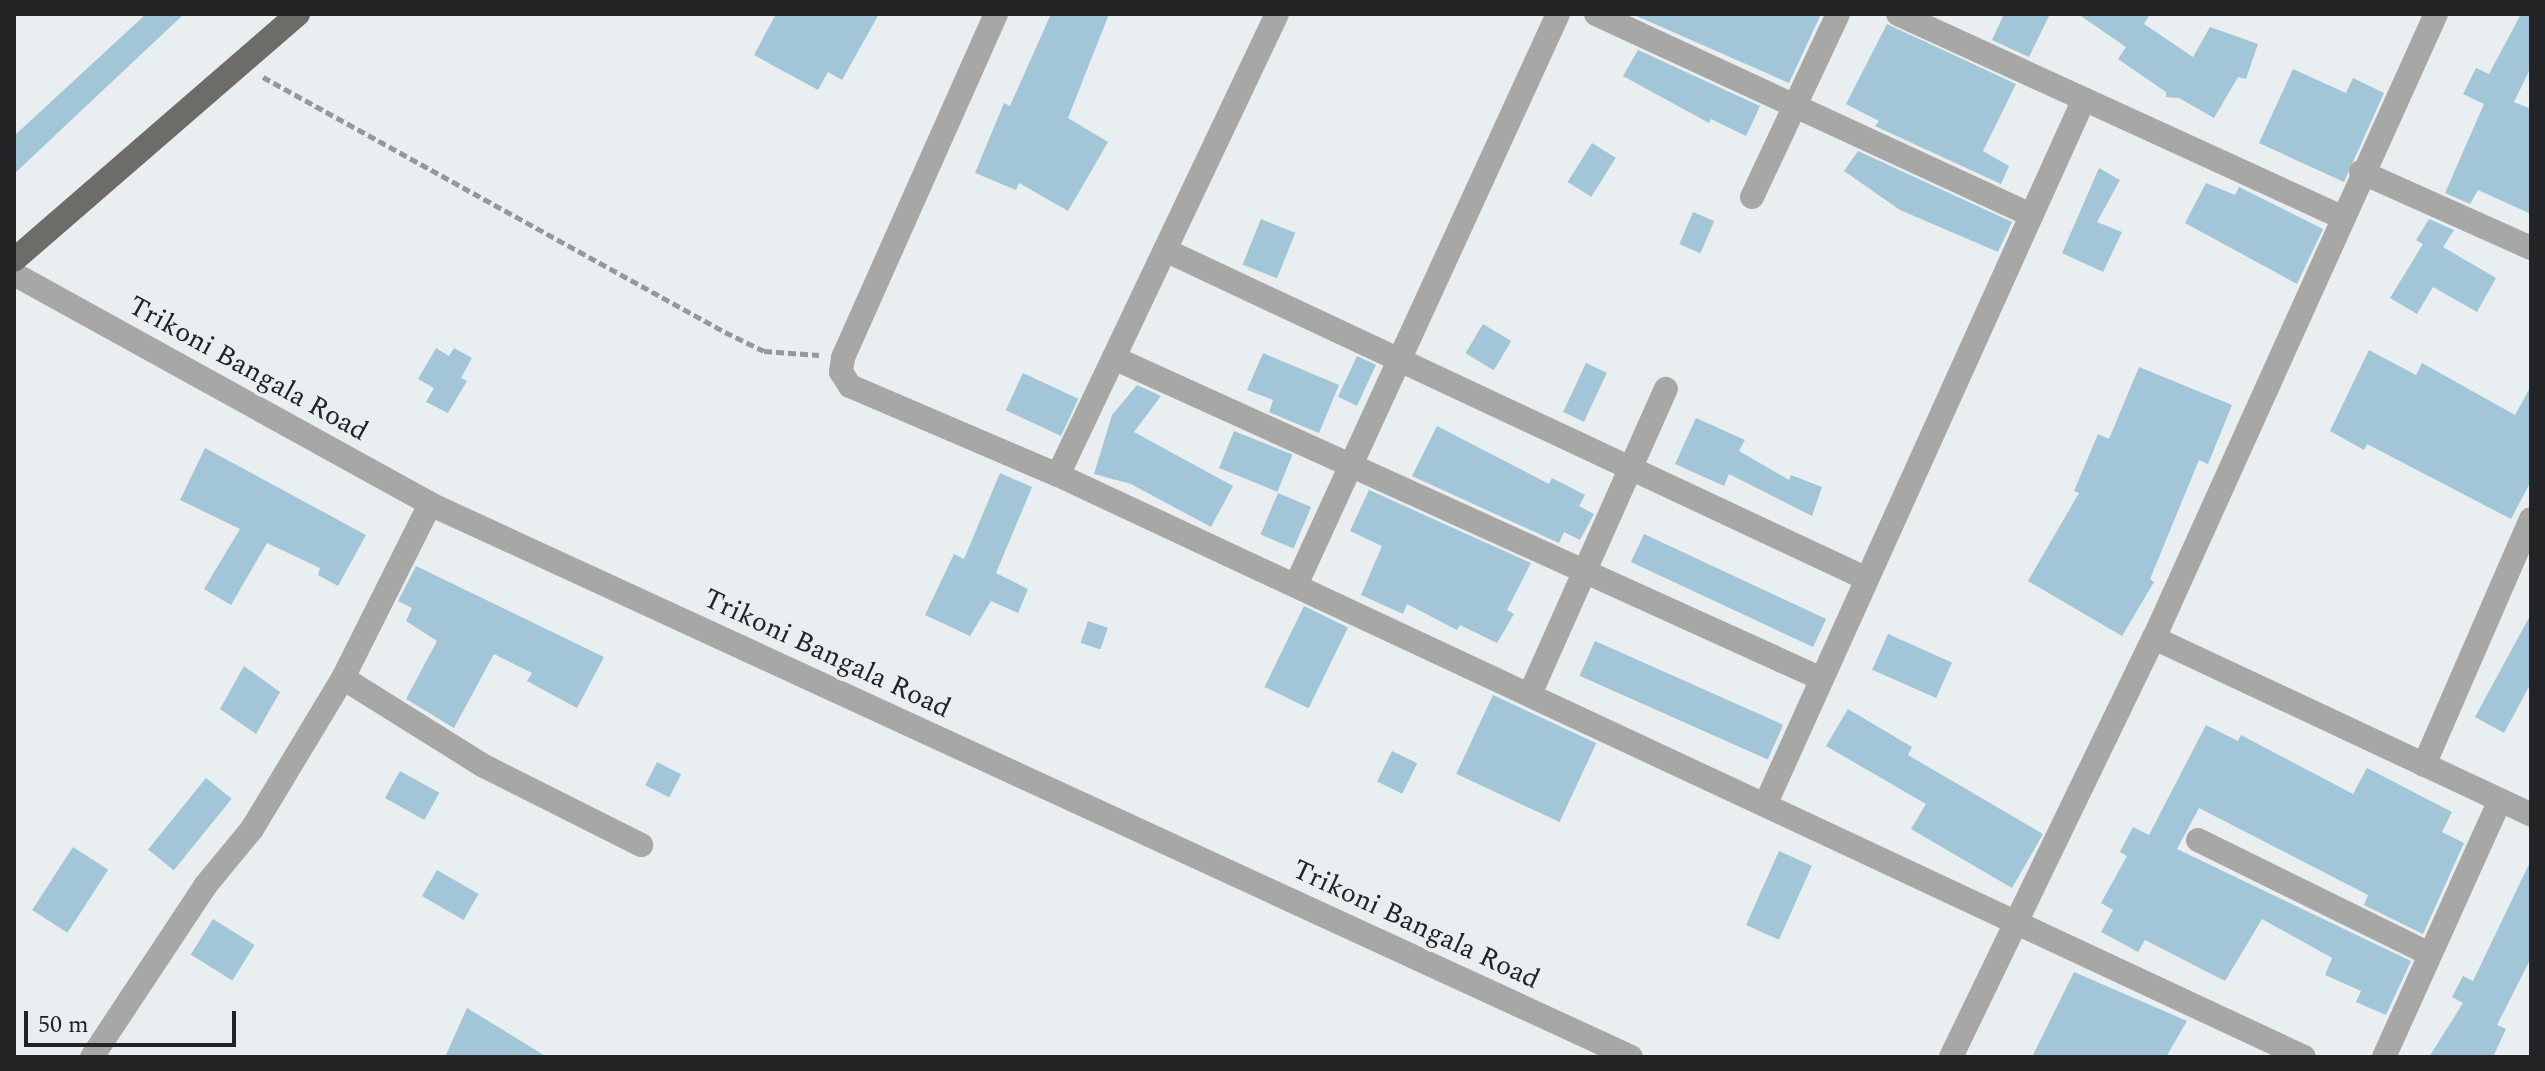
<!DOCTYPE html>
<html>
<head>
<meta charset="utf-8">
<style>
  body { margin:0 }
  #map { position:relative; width:2545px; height:1071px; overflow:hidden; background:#e9eef0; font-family:Spectral,serif }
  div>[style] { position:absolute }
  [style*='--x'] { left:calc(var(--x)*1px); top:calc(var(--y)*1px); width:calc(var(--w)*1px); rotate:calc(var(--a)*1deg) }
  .building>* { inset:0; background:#a2c6d7; transform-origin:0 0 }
  .path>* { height:5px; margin-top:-2.5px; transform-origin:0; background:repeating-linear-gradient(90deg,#95989a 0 8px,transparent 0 12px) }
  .minor>* { height:24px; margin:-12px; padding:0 12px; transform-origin:12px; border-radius:12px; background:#a7a7a5 }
  .major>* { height:24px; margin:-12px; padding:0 12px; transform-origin:12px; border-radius:12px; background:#6d6c69 }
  span { translate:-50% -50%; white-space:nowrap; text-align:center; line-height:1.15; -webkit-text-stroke:8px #e9eef0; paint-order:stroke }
  .street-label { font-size:28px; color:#212324 }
  .frame { position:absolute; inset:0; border:16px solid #212324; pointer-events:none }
  .scale { position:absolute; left:24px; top:1011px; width:212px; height:36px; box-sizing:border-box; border:4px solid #212324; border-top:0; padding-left:10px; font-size:24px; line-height:28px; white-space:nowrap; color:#212324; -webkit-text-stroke:6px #e9eef0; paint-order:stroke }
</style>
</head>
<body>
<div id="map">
  <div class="building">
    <div style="clip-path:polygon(146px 14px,184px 14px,14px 174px,14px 136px)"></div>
    <div style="clip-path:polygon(776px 14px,879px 14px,842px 80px,828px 72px,818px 90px,754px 55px)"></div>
    <div style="clip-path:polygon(1051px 14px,1109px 14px,1068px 118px,1108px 142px,1068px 211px,1019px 183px,1016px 190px,975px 173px,1004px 103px,1010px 106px)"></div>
    <div style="clip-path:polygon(1632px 14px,1821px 14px,1789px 83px)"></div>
    <div style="clip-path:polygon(2004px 14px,2050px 14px,2029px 57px,1992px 40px)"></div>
    <div style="clip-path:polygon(2078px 14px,2150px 14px,2144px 24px,2193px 57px,2210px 27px,2258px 44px,2246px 79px,2238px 77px,2214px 118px,2179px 98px,2166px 97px,2166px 92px,2118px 59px,2126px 47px)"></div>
    <div style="clip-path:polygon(2521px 14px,2531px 14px,2531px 67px,2514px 102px,2531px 109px,2531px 214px,2478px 190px,2470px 204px,2445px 193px,2484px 104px,2463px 94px,2476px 68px,2489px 74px)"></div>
    <div style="clip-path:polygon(1887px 24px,2016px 84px,1983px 151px,2009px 166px,2001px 184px,1875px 126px,1879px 121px,1846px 104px)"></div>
    <div style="clip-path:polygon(1638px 50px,1760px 106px,1746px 136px,1711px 119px,1709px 123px,1623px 76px)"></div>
    <div style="clip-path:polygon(2293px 69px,2346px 93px,2353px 78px,2384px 93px,2344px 182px,2259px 143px)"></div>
    <div style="left:1592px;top:143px;width:28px;height:46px;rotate:32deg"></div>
    <div style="clip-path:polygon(1858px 151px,2012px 222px,1998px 252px,1900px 210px,1844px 171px)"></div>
    <div style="clip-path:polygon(2099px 168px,2120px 180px,2097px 222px,2122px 232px,2103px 272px,2062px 253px)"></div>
    <div style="clip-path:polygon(2206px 183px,2235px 195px,2239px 187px,2323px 229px,2297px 284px,2185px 223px)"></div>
    <div style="left:1693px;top:212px;width:23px;height:35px;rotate:23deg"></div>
    <div style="left:1261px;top:219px;width:37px;height:49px;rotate:22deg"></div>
    <div style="clip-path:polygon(2429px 219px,2454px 230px,2443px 247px,2496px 278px,2477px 312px,2433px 287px,2417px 314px,2390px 298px,2423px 244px,2416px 240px)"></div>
    <div style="left:1483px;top:324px;width:33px;height:34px;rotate:31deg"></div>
    <div style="clip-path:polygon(436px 348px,449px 356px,454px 348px,472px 358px,461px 378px,467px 381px,448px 413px,426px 402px,434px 388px,418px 379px)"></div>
    <div style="clip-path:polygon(2369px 350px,2416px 375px,2422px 363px,2515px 415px,2531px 386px,2531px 481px,2511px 519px,2367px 444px,2364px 450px,2330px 431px)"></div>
    <div style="clip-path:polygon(1263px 353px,1339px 385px,1319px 433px,1269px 412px,1273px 400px,1247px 390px)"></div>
    <div style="left:1357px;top:356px;width:21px;height:45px;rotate:25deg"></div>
    <div style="left:1586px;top:363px;width:23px;height:54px;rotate:25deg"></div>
    <div style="clip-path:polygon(2139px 367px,2232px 405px,2208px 464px,2199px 460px,2150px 579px,2154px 582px,2122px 636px,2028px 581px,2079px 493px,2074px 491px,2098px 434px,2109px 439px)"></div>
    <div style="left:1023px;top:373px;width:61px;height:41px;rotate:25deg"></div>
    <div style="clip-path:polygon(1137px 385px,1161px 396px,1134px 432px,1233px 486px,1211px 527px,1131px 484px,1094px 474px,1112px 415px)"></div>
    <div style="clip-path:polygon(1696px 418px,1745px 440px,1739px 451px,1789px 480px,1791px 475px,1822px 487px,1812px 516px,1729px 474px,1724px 486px,1675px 464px)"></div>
    <div style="clip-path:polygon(1437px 426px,1549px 484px,1552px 478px,1585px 495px,1579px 506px,1594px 514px,1580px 540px,1564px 532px,1559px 543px,1412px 476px)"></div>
    <div style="left:1234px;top:431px;width:63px;height:40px;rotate:22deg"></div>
    <div style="clip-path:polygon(205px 448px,366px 535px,338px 586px,318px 575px,320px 568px,267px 543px,231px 605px,204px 589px,240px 529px,180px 500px)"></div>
    <div style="clip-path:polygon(1000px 473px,1032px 487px,996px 573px,1028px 589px,1018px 613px,991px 601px,970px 636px,925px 615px,954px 554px,964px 559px)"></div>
    <div style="clip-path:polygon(1369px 490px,1531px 563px,1507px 610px,1514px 614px,1497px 643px,1460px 625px,1457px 630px,1407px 604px,1403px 614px,1361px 595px,1382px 546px,1350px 531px)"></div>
    <div style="left:1278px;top:493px;width:36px;height:45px;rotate:23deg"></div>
    <div style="left:1644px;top:534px;width:201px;height:31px;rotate:25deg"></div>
    <div style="clip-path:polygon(416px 566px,604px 657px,577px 708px,527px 681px,532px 673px,494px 654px,454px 728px,406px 699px,437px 641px,406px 621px,412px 608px,398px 601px)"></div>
    <div style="left:1304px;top:606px;width:49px;height:90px;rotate:26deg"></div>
    <div style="clip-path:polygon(2531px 614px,2531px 683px,2504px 733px,2475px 717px)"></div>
    <div style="left:1088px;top:621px;width:21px;height:23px;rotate:19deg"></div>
    <div style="left:1888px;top:634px;width:70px;height:39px;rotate:24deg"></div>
    <div style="left:1595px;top:641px;width:206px;height:38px;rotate:24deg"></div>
    <div style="clip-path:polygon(244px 666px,280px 692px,256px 734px,220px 709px)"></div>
    <div style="left:1493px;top:695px;width:114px;height:87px;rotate:25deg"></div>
    <div style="clip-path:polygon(1848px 709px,1912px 747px,1908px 755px,2043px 834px,2012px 888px,1911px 829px,1926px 804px,1826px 746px)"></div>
    <div style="clip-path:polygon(2206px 725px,2238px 741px,2241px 735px,2353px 794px,2367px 768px,2452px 812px,2442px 832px,2464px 843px,2423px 934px,2364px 905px,2368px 895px,2199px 808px,2177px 849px,2411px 961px,2386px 1015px,2356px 1002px,2361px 991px,2325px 975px,2332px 958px,2262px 919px,2225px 981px,2145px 940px,2138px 952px,2101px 932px,2113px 910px,2101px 903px,2127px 856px,2120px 852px,2133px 827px,2149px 835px)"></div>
    <div style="left:1392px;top:751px;width:28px;height:34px;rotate:26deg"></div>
    <div style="left:657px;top:762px;width:27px;height:26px;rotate:27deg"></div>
    <div style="left:400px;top:771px;width:45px;height:31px;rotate:29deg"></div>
    <div style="left:206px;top:778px;width:33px;height:92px;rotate:39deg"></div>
    <div style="left:73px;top:847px;width:42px;height:75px;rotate:33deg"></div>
    <div style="left:1779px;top:851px;width:36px;height:81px;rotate:24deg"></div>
    <div style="clip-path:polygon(2531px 860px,2531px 958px,2497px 1025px,2506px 1029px,2493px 1057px,2429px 1057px,2463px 1003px,2452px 997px,2463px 976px,2473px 981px)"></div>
    <div style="left:437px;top:870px;width:48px;height:30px;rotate:30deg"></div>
    <div style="left:213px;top:919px;width:49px;height:42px;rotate:32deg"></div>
    <div style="clip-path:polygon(2074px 972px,2187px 1021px,2166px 1057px,2032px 1057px)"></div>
    <div style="clip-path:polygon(467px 1008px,547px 1057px,445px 1057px)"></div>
  </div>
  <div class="path">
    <div style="--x:263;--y:77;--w:528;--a:28.9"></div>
    <div style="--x:725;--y:332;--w:43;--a:26"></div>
    <div style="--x:764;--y:351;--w:55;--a:4.2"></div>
  </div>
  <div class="minor">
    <div style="--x:996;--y:14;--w:376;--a:114"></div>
    <div style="--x:843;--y:358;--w:14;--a:98"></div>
    <div style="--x:841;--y:372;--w:17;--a:57"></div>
    <div style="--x:850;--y:386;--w:226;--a:23.2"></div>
    <div style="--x:1058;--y:475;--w:1375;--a:25.04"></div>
    <div style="--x:1596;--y:14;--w:480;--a:24.8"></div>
    <div style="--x:1898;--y:14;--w:487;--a:24.6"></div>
    <div style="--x:2361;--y:172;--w:186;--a:24.1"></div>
    <div style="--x:1752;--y:197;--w:202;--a:-64.8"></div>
    <div style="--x:1165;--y:250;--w:775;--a:25.11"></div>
    <div style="--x:14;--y:274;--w:475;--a:28.9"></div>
    <div style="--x:430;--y:504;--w:1322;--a:24.72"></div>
    <div style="--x:1114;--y:358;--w:777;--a:24.39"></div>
    <div style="--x:1058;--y:475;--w:510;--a:-64.59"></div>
    <div style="--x:1296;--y:585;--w:628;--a:-65.35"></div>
    <div style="--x:2154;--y:638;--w:416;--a:25.1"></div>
    <div style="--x:343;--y:678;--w:166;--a:32"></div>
    <div style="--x:484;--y:766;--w:176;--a:26.7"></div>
    <div style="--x:1530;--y:694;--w:334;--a:-66"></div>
    <div style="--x:2424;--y:765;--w:268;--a:-66.5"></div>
    <div style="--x:1766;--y:803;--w:772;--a:-65.69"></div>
    <div style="--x:2198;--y:840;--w:258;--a:26.2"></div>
    <div style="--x:92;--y:1057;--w:205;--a:-56.5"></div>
    <div style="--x:205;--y:886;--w:74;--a:-50.5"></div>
    <div style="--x:252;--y:829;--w:176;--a:-58.9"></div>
    <div style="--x:343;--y:678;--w:195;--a:-63.4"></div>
    <div style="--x:1951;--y:1057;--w:466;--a:-64.2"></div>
    <div style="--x:2154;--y:638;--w:685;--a:-65.68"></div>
    <div style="--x:2384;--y:1057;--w:282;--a:-65.7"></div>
  </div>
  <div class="major">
    <div style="--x:14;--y:260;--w:376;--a:-40.9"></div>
  </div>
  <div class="street-label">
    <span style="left:248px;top:369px;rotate:29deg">Trikoni Bangala Road</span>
    <span style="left:827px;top:654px;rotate:25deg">Trikoni Bangala Road</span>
    <span style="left:1416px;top:925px;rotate:25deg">Trikoni Bangala Road</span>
  </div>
  <div class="frame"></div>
  <div class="scale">50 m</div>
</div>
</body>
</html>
